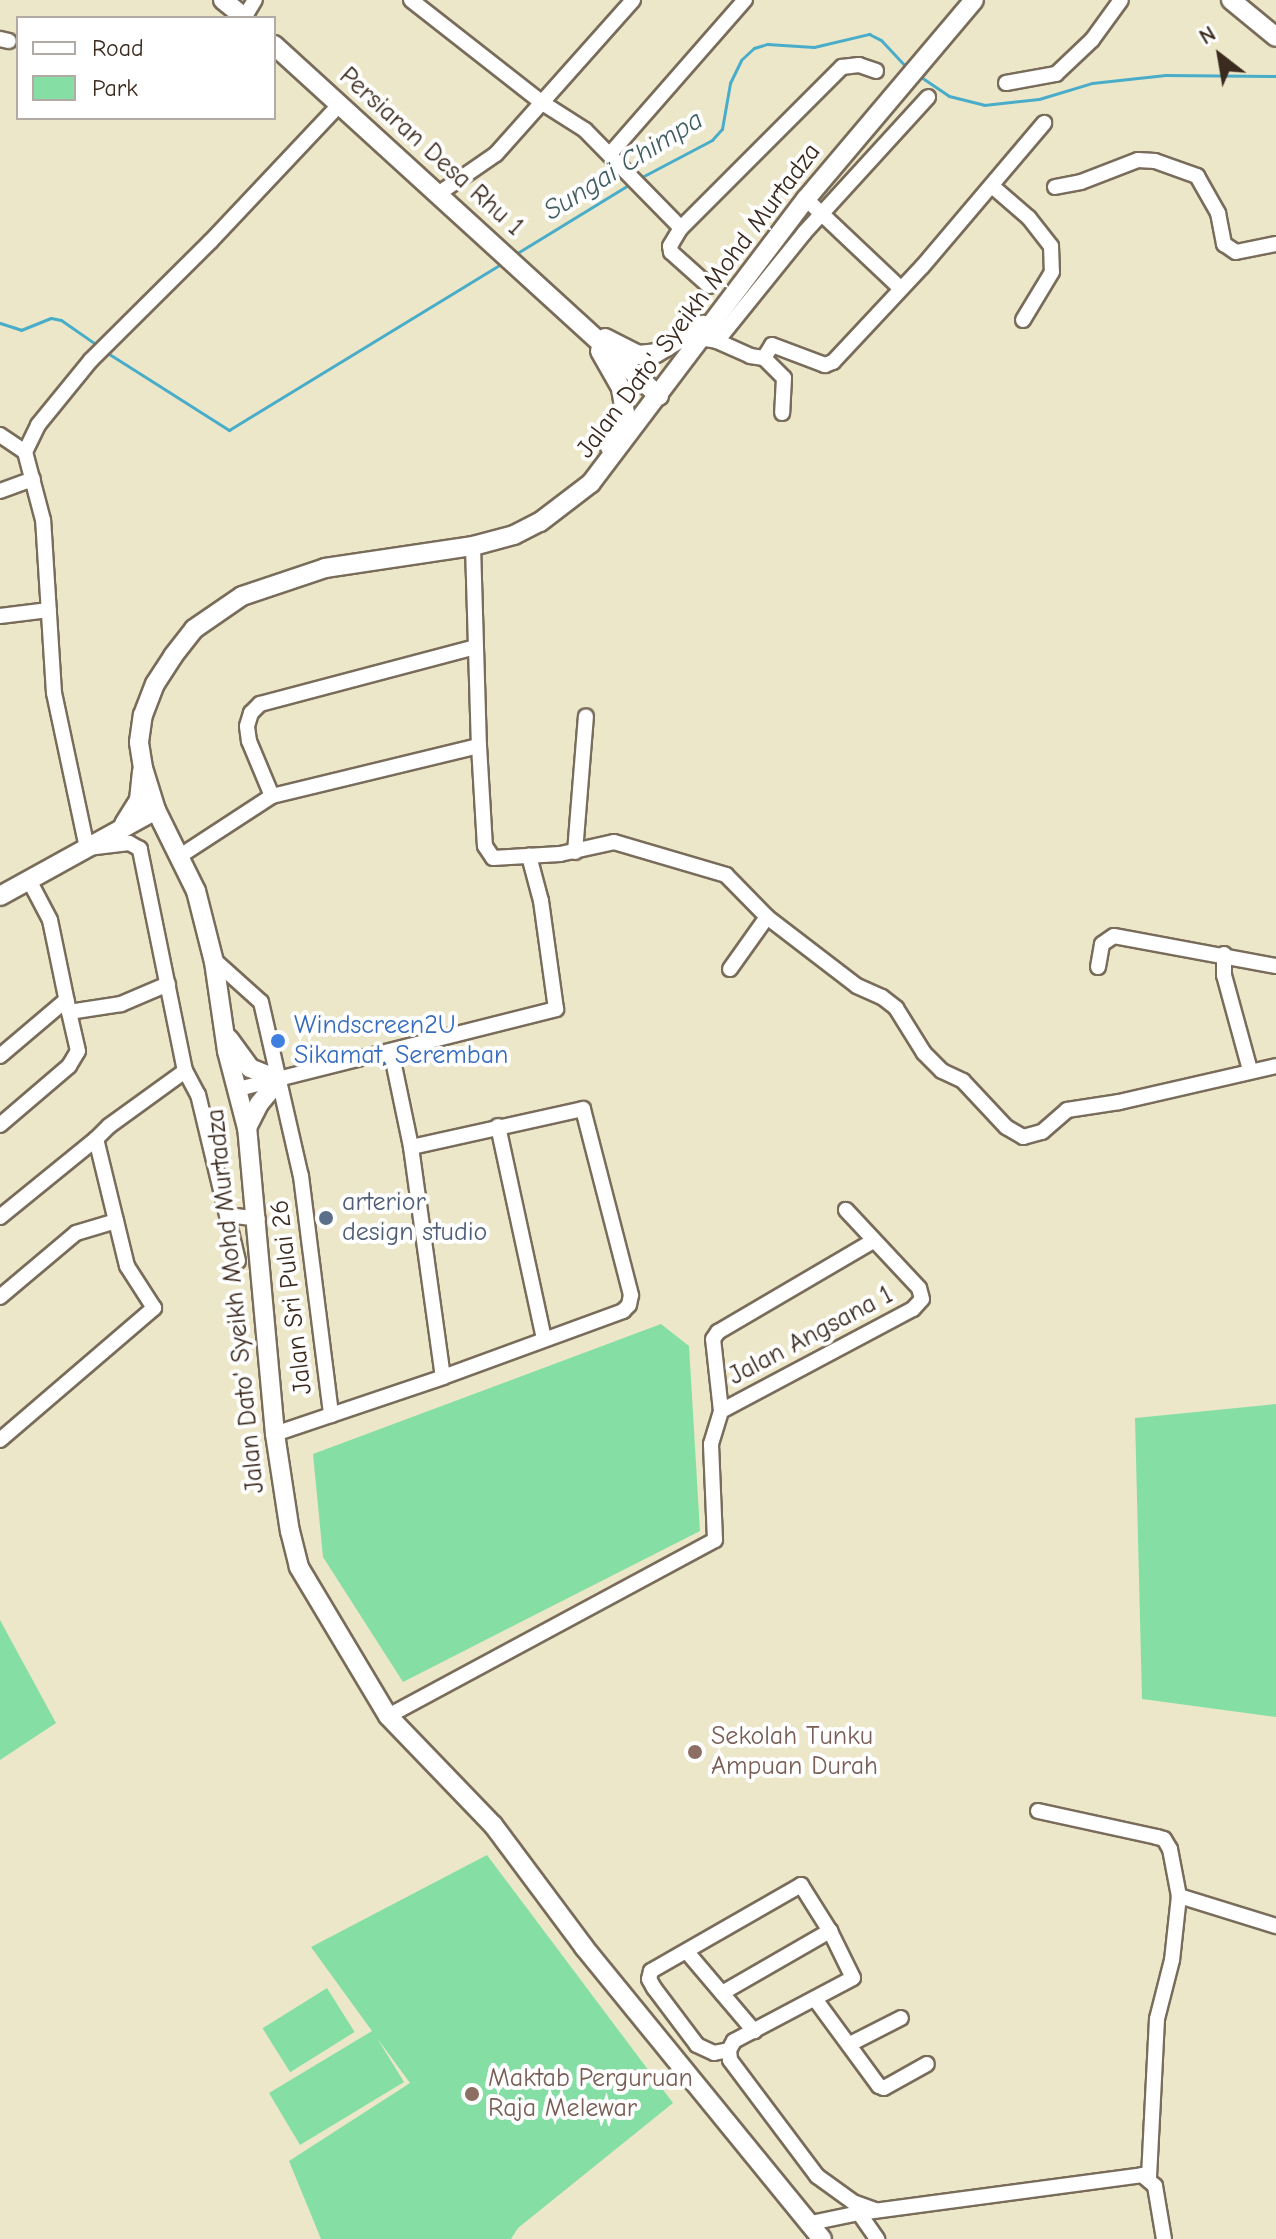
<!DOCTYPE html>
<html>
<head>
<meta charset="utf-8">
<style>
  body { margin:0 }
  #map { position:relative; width:1276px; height:2239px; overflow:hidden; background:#ede7ca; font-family:"Comic Neue",sans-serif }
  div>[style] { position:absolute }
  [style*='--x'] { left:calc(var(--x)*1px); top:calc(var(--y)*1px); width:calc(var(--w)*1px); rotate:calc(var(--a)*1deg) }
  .green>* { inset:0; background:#85dfa4; transform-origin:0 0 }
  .stream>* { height:3px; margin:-1.5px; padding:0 1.5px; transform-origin:1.5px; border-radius:1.5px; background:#49adc9 }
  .roads { filter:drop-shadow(2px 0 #796c5a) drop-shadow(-2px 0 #796c5a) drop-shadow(0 2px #796c5a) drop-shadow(0 -2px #796c5a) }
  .street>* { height:14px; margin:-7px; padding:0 7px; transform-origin:7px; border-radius:7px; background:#fff }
  .secondary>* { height:18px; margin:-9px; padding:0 9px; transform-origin:9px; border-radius:9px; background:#fff }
  .dots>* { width:22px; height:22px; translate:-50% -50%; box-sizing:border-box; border:4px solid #fff; border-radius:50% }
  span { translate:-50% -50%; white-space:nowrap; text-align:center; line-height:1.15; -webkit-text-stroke:8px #fff; paint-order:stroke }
  .street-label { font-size:26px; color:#3b2a1e }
  .shop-label { font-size:26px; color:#366cbe }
  .left { translate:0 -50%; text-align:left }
  .service-label { font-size:26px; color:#4e5e75 }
  .education-label { font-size:26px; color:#785e54 }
  .water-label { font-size:28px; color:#415e62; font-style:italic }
  .legend { position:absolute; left:16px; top:16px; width:260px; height:104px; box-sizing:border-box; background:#fff; border:2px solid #b1aaa5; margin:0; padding:10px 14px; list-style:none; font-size:24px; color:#3b2a1e }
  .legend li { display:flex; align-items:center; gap:16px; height:40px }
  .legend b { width:40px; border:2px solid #b1aaa5 }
  .north { position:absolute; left:1180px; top:16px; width:80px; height:80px; -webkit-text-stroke:6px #fff; paint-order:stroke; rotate:329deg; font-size:22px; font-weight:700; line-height:32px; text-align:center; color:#3b2a1e }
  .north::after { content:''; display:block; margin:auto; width:28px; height:36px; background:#3b2a1e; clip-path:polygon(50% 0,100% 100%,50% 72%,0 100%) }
</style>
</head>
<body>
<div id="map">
  <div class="green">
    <div style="clip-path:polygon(661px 1324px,689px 1346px,700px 1531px,403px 1682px,323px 1557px,313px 1454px)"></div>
    <div style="clip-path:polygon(1276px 1404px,1276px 1717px,1142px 1699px,1135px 1418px)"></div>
    <div style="clip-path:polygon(0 1620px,56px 1723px,0 1760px)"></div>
    <div style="clip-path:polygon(487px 1855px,673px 2103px,518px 2228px,511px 2239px,321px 2239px,289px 2161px,410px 2083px,377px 2038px,404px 2082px,300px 2145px,269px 2093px,372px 2031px,311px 1947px)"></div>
    <div style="left:327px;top:1988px;width:52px;height:76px;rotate:58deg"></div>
  </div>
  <div class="stream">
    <div style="--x:918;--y:75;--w:37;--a:34"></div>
    <div style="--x:949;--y:96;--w:36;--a:14"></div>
    <div style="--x:984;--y:105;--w:55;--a:-6.2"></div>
    <div style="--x:1039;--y:99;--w:55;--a:-16.8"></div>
    <div style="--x:1092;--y:83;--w:74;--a:-6.2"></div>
    <div style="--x:1166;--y:75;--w:110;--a:0.5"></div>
    <div style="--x:640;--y:178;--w:81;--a:-27.8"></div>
    <div style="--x:712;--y:140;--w:15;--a:-48"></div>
    <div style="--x:722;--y:129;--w:47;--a:-80.1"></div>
    <div style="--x:730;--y:83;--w:25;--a:-64"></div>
    <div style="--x:741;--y:60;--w:18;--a:-43"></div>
    <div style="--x:754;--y:48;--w:14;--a:-17"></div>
    <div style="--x:767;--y:44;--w:47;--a:3.7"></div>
    <div style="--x:814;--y:47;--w:57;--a:-13.3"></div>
    <div style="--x:869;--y:34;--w:13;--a:27"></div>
    <div style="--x:881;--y:40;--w:40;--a:47"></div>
    <div style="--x:514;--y:255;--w:136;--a:-31.5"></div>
    <div style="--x:0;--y:323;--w:22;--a:18"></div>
    <div style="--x:21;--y:330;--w:32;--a:-22"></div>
    <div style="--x:51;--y:318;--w:10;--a:11"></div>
    <div style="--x:61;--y:320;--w:44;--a:34.8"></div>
    <div style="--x:106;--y:352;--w:146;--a:32.4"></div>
    <div style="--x:229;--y:430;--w:322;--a:-31.4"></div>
  </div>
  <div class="roads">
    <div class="street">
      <div style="--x:411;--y:0;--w:165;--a:38.1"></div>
      <div style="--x:541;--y:102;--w:52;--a:32.5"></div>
      <div style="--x:585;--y:130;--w:137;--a:45.6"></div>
      <div style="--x:244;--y:18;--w:21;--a:-59"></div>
      <div style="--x:0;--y:39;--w:9;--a:13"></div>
      <div style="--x:1006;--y:83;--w:51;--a:-10.2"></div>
      <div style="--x:1056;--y:74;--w:50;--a:-43.4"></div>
      <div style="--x:1092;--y:40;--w:49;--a:-54.1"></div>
      <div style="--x:610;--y:154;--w:205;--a:-48.8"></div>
      <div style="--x:992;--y:186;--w:49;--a:40.9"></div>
      <div style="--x:1029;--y:218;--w:36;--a:52"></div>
      <div style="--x:1051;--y:246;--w:26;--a:88"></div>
      <div style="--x:1052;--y:272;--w:56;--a:121.1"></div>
      <div style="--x:1055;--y:187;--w:26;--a:-11"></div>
      <div style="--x:1081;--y:182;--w:61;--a:-21.1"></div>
      <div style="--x:1138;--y:160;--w:17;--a:3"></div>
      <div style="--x:1155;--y:161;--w:45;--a:19.7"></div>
      <div style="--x:1197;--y:176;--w:43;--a:60.4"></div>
      <div style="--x:1218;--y:213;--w:32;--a:79"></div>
      <div style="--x:1224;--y:244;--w:14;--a:34"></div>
      <div style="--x:1236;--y:252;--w:41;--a:-11.3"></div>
      <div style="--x:438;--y:194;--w:70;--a:-34.6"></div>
      <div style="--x:496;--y:154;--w:206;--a:-48.3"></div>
      <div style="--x:806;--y:199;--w:129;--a:43.4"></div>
      <div style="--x:709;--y:286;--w:51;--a:-138.2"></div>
      <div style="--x:671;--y:252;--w:6;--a:-99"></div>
      <div style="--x:670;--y:246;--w:21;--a:-59"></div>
      <div style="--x:681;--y:228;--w:228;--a:-45"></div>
      <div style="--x:842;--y:67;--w:17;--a:-7"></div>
      <div style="--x:859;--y:65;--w:18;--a:19"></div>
      <div style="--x:699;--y:338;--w:18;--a:9"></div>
      <div style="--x:717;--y:341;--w:36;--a:24"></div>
      <div style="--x:750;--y:356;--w:14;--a:8"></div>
      <div style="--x:764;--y:358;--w:15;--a:-58"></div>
      <div style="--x:772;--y:345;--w:57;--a:20.7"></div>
      <div style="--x:825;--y:365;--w:9;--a:-21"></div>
      <div style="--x:833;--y:362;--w:130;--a:-46.9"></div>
      <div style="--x:922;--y:267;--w:189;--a:-49.7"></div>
      <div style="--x:717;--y:341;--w:139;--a:-51.1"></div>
      <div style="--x:804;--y:233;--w:184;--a:-47.6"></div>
      <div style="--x:764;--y:358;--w:28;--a:45"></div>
      <div style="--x:784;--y:378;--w:35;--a:93"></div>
      <div style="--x:0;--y:435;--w:30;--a:34"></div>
      <div style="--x:0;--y:491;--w:35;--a:-20"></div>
      <div style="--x:473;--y:546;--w:200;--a:88.3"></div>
      <div style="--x:479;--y:746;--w:100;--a:86.6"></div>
      <div style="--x:485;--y:846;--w:14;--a:56"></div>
      <div style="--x:493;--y:858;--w:67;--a:-3.4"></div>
      <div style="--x:560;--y:854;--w:55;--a:-12.5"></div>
      <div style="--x:614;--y:842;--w:117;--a:16.4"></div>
      <div style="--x:726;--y:875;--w:59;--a:45.7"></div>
      <div style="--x:767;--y:917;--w:113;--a:37.5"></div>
      <div style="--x:857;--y:986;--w:27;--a:24"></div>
      <div style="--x:882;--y:997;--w:18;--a:38"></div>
      <div style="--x:896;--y:1008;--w:53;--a:58.1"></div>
      <div style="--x:924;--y:1053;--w:25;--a:45"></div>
      <div style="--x:942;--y:1071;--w:23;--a:25"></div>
      <div style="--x:963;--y:1081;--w:63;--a:46.9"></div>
      <div style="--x:1006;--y:1127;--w:20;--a:30"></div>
      <div style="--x:1023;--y:1137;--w:20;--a:-15"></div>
      <div style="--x:1042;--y:1132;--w:33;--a:-41"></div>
      <div style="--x:1067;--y:1110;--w:53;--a:-8.7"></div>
      <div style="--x:1119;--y:1102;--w:161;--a:-12.9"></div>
      <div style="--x:0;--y:616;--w:49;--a:-7"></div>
      <div style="--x:272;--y:796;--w:60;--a:-112.7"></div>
      <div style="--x:249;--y:741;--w:15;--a:-98"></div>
      <div style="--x:247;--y:726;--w:14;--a:-73"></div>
      <div style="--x:251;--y:713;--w:13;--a:-45"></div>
      <div style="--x:260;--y:704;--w:223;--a:-14.8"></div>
      <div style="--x:575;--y:852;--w:136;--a:-85.4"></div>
      <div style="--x:180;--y:856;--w:110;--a:-33.1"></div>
      <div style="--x:272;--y:796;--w:213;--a:-13.6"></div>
      <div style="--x:29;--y:880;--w:45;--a:62.3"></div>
      <div style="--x:50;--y:920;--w:94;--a:78.3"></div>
      <div style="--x:1224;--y:954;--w:21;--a:90"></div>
      <div style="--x:1224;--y:975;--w:98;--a:74.7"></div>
      <div style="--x:213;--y:959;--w:64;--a:41.9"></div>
      <div style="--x:261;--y:1002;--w:179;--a:77.1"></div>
      <div style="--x:301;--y:1176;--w:241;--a:82.8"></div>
      <div style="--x:1098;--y:967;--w:23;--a:-80"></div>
      <div style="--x:1102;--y:944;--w:14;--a:-34"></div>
      <div style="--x:1114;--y:936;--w:165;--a:10.5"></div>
      <div style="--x:730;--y:969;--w:64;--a:-54.6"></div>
      <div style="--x:391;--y:1051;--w:98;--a:78.2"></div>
      <div style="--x:411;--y:1147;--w:232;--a:82.1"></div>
      <div style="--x:0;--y:1056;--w:87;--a:-40.3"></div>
      <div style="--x:238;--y:1089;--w:328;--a:-14.1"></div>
      <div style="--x:556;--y:1009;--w:109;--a:-97.9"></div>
      <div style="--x:541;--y:901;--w:47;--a:-104.9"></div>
      <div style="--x:0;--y:1125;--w:91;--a:-40.5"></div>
      <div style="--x:69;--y:1066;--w:17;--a:-59"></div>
      <div style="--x:78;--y:1051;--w:40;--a:-103"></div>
      <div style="--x:69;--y:1012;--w:53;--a:-8.7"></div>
      <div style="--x:121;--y:1004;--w:51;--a:-23.1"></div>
      <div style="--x:498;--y:1126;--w:217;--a:77.8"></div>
      <div style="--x:227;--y:1215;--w:31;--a:7"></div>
      <div style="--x:0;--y:1217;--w:124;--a:-39.1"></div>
      <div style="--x:238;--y:1261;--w:171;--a:-103.5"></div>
      <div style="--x:198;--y:1095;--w:27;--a:-118"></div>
      <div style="--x:185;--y:1071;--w:227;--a:-101.5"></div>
      <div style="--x:140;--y:849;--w:13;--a:-151"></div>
      <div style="--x:129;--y:843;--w:42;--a:173.2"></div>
      <div style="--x:87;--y:848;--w:158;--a:-102"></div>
      <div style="--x:54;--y:693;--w:173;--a:-93.6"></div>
      <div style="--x:43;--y:520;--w:70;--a:-104.8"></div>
      <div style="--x:25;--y:452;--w:30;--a:-64"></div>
      <div style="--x:38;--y:425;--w:84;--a:-50.8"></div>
      <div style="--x:91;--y:360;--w:168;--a:-44.8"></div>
      <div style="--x:210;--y:242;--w:190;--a:-46.7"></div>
      <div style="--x:0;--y:1297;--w:99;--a:-40.1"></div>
      <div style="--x:76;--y:1233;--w:42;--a:-16.7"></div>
      <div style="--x:721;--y:1411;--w:217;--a:-28"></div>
      <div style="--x:913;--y:1309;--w:13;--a:-48"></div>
      <div style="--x:922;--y:1299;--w:11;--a:-105"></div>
      <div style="--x:919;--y:1288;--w:107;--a:-133.1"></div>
      <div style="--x:275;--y:1434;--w:177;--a:-18.7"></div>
      <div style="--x:443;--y:1377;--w:192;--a:-20.1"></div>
      <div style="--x:623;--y:1311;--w:8;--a:-45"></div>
      <div style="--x:629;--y:1305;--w:10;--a:-79"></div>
      <div style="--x:631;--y:1295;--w:192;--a:-104.5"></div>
      <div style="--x:583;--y:1109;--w:176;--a:167.5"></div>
      <div style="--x:0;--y:1440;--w:203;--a:-40.6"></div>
      <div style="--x:154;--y:1308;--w:50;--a:-122.7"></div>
      <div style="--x:127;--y:1266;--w:131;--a:-103.7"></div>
      <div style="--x:96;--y:1139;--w:18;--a:-45"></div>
      <div style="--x:109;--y:1126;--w:94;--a:-35.9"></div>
      <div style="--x:388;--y:1716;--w:371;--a:-28.3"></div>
      <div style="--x:715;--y:1540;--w:96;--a:-92.4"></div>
      <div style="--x:711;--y:1444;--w:34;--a:-73"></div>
      <div style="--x:721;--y:1411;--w:72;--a:-96.3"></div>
      <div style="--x:713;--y:1339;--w:9;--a:-54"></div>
      <div style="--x:718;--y:1332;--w:180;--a:-30.4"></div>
      <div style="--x:1038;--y:1811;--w:122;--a:12.3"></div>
      <div style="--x:1157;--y:1837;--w:7;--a:16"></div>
      <div style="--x:1164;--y:1839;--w:12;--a:59"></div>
      <div style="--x:1170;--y:1849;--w:48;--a:79.2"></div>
      <div style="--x:1179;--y:1896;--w:64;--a:96.2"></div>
      <div style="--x:1172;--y:1960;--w:61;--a:104.3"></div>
      <div style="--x:1157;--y:2019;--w:160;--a:92.9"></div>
      <div style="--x:801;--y:1885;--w:54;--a:57.8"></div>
      <div style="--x:830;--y:1931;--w:52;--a:63.9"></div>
      <div style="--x:853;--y:1978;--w:135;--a:152.1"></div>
      <div style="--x:734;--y:2041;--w:10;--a:119"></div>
      <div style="--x:729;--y:2050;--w:15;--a:169"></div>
      <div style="--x:714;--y:2053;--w:19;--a:-155"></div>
      <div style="--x:697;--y:2045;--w:71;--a:-127"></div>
      <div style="--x:654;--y:1988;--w:10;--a:-119"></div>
      <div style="--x:649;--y:1979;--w:8;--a:-76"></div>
      <div style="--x:651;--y:1971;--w:173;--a:-29.8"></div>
      <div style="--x:1179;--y:1896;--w:102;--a:17.2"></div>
      <div style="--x:687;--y:1952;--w:104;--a:49.7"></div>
      <div style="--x:722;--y:1993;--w:125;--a:-29.9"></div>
      <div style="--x:815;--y:1999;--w:108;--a:53.7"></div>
      <div style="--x:879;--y:2086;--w:5;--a:22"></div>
      <div style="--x:884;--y:2088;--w:49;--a:-29.2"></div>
      <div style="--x:850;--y:2044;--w:57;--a:-27"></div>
      <div style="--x:729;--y:2050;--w:10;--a:84"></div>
      <div style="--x:730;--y:2060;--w:145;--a:53.1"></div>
      <div style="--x:817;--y:2176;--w:44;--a:35.8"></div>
      <div style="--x:853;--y:2202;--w:23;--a:20"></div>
      <div style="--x:859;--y:2213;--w:286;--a:-7.6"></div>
      <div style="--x:1142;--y:2175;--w:17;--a:40"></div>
      <div style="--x:1155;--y:2186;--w:54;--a:80.4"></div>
      <div style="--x:811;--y:2223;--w:49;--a:-11.8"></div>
      <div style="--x:859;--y:2213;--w:32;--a:55"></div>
    </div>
    <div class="secondary">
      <div style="--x:223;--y:0;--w:28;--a:39"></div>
      <div style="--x:1231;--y:0;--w:58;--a:39.4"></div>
      <div style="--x:274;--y:45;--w:521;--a:42.36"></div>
      <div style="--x:605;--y:338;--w:37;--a:27"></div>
      <div style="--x:638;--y:355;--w:18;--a:-6"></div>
      <div style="--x:656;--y:353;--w:55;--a:-30.8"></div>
      <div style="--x:600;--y:351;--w:43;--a:60.4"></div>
      <div style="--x:621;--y:388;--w:25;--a:81"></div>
      <div style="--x:625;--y:413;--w:25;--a:106"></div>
      <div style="--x:618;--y:437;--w:13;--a:129"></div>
      <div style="--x:124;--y:824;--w:28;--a:-58"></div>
      <div style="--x:139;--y:800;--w:29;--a:-84"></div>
      <div style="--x:0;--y:896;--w:178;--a:-28.9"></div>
      <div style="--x:229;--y:1039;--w:36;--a:54"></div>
      <div style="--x:250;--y:1068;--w:31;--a:22"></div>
      <div style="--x:279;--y:1080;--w:31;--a:130"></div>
      <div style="--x:259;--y:1104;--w:27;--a:117"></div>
      <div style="--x:822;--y:2239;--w:377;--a:-129.2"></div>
      <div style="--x:584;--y:1947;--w:152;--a:-126.7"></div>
      <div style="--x:493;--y:1825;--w:151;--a:-133.9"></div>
      <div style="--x:388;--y:1716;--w:174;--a:-120.9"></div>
      <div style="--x:299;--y:1567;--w:36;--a:-104"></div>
      <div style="--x:290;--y:1532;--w:99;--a:-98.7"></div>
      <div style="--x:275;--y:1434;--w:307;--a:-95.2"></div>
      <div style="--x:247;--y:1128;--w:80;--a:-104.6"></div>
      <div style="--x:227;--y:1051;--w:90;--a:-98.3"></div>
      <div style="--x:214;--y:962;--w:73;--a:-104.2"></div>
      <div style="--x:196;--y:891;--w:90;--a:-116.3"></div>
      <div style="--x:156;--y:810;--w:44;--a:-107.2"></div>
      <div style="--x:143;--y:768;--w:26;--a:-99"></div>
      <div style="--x:139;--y:742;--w:27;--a:-82"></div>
      <div style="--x:143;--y:715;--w:33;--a:-69"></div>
      <div style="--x:155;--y:684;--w:33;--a:-57"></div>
      <div style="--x:173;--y:656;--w:34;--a:-52"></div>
      <div style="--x:194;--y:629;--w:58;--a:-34.5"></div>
      <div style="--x:242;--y:596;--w:88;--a:-18.6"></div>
      <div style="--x:325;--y:568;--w:150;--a:-8.5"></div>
      <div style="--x:473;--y:546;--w:42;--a:-15"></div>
      <div style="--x:514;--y:535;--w:29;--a:-27"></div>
      <div style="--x:540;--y:522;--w:64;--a:-37.4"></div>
      <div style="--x:591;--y:483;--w:356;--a:-52.9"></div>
      <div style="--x:806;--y:199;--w:260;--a:-49.8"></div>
    </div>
  </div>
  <div class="dots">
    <div style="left:278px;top:1041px;background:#3f7fe0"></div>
    <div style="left:326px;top:1218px;background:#5c6f8a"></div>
    <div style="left:695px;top:1752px;background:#8d6e63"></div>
    <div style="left:472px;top:2094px;background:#8d6e63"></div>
  </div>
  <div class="street-label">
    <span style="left:431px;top:152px;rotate:42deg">Persiaran Desa Rhu 1</span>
    <span style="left:699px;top:301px;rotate:-53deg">Jalan Dato' Syeikh Mohd Murtadza</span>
    <span style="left:292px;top:1297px;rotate:-97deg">Jalan Sri Pulai 26</span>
    <span style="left:236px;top:1301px;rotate:-96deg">Jalan Dato' Syeikh Mohd Murtadza</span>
    <span style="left:811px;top:1336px;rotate:-28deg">Jalan Angsana 1</span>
  </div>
  <div class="shop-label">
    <span class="left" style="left:294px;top:1041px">Windscreen2U<br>Sikamat, Seremban</span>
  </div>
  <div class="service-label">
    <span class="left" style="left:342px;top:1218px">arterior<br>design studio</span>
  </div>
  <div class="education-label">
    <span class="left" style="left:711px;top:1752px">Sekolah Tunku<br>Ampuan Durah</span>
    <span class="left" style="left:488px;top:2094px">Maktab Perguruan<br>Raja Melewar</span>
  </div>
  <div class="water-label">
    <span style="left:623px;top:165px;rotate:-32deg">Sungai Chimpa</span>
  </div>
  <ul class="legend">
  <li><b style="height:10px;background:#fff"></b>Road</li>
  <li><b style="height:22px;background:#85dfa4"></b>Park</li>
  </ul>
  <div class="north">N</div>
</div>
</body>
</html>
